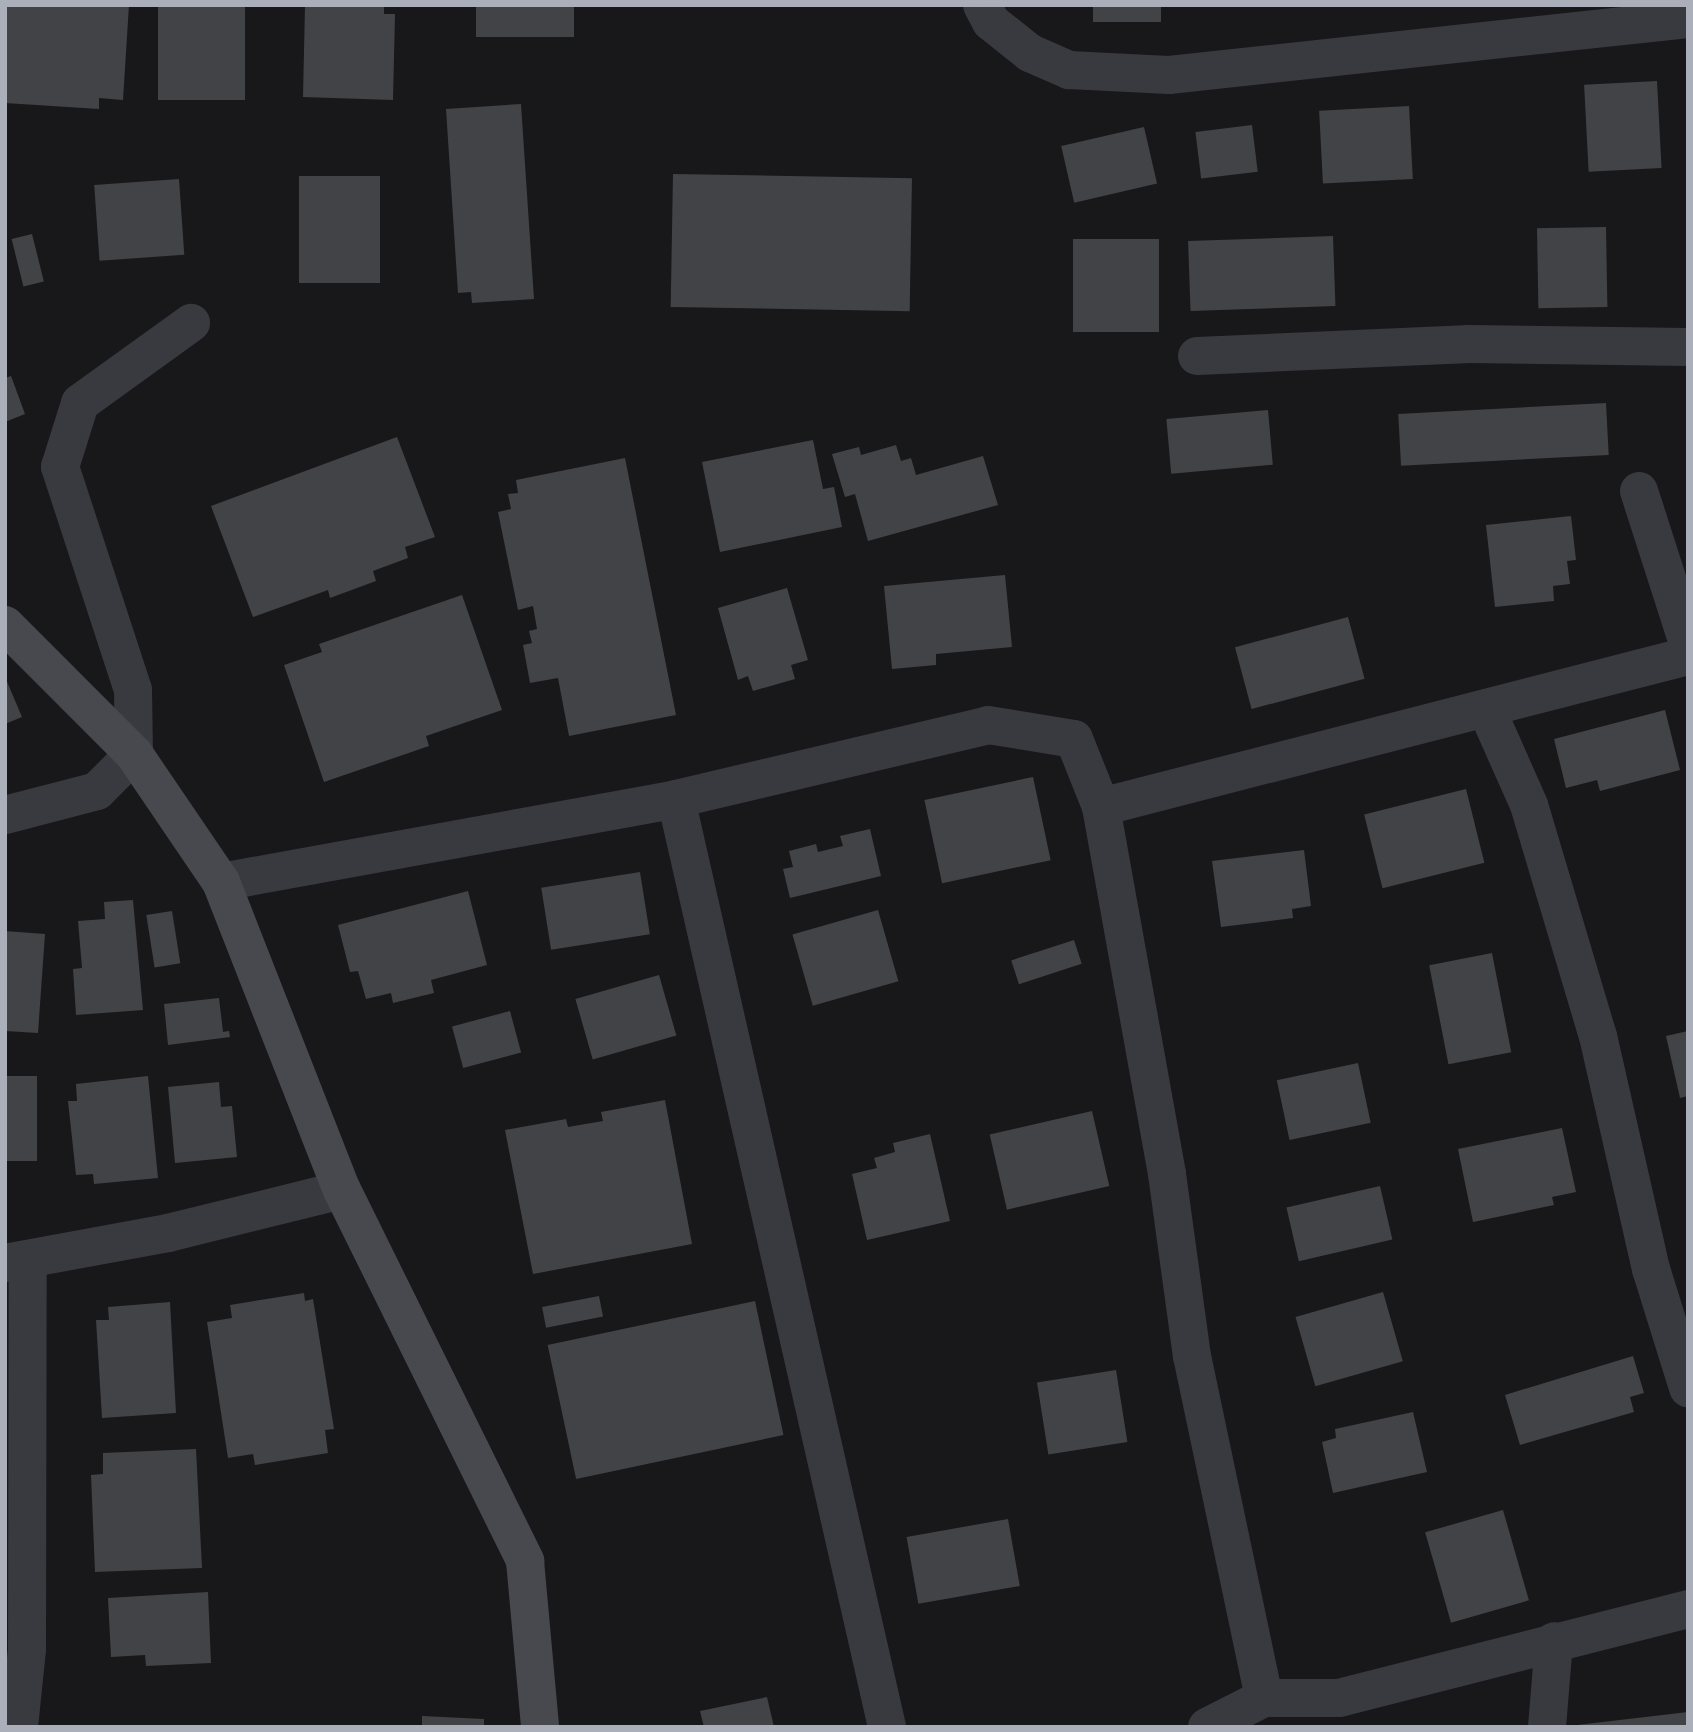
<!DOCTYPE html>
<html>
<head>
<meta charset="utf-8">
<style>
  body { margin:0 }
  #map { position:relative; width:1693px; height:1732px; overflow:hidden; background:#18181a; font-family:"Noto Sans",sans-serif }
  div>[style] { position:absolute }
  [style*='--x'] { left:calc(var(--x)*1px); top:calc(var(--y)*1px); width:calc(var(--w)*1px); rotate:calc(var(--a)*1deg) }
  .building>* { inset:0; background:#424347; transform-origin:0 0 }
  .minor>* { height:38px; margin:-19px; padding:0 19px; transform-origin:19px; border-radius:19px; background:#393a3f }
  .secondary>* { height:38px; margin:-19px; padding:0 19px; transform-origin:19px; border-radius:19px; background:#47494f }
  span { translate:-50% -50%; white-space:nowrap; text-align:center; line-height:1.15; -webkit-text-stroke:7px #131315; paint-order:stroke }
  .frame { position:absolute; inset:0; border:7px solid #abafb9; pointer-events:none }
</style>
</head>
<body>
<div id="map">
  <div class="building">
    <div style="clip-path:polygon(5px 5px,129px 5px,123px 100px,99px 98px,99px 109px,5px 103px)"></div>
    <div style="left:158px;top:5px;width:87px;height:95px"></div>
    <div style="clip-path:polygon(305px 5px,384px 5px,384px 14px,395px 14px,393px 100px,303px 97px)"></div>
    <div style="left:476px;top:5px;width:98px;height:32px"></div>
    <div style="left:1093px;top:5px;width:68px;height:17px"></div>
    <div style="left:1657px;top:81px;width:87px;height:73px;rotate:87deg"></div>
    <div style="clip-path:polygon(521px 104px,534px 299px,472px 303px,471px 292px,458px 293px,446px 109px)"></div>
    <div style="left:1409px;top:106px;width:73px;height:90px;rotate:87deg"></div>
    <div style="left:1252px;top:125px;width:47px;height:57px;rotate:83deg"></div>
    <div style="left:1144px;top:127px;width:58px;height:85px;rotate:77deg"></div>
    <div style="left:673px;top:174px;width:239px;height:133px;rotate:1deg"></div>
    <div style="left:380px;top:176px;width:107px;height:81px;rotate:90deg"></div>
    <div style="left:179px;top:179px;width:76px;height:85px;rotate:86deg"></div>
    <div style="left:1606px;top:227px;width:80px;height:69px;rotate:89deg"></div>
    <div style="left:32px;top:234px;width:49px;height:21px;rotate:76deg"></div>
    <div style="left:1333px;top:236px;width:70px;height:145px;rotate:88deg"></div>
    <div style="left:1073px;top:239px;width:86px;height:93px"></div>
    <div style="clip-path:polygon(11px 376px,25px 414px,5px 422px,5px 378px)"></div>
    <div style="left:1606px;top:403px;width:52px;height:208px;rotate:87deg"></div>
    <div style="left:1268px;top:410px;width:55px;height:102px;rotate:85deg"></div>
    <div style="clip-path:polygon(397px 437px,435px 537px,405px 547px,408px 558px,373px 571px,376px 581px,330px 598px,328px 590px,253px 617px,211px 506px)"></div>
    <div style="clip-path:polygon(813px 440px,823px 489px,834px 487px,842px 527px,720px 552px,702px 462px)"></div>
    <div style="clip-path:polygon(896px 445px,901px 461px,911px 458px,916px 475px,983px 456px,998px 505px,868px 541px,855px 494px,845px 497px,832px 454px,859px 447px,861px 455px)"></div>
    <div style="clip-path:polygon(625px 458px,676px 715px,569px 736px,558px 678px,530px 683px,523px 645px,532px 643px,529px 631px,537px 629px,533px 606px,518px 610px,498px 512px,511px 509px,508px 494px,518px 493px,516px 480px)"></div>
    <div style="clip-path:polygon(1571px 516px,1576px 560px,1567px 561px,1570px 584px,1553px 586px,1554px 601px,1495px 607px,1486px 525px)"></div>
    <div style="clip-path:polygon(1005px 575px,1012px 647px,936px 654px,936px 665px,892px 669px,884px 586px)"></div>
    <div style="clip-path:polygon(787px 588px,808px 660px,791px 665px,795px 679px,753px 691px,748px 676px,738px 680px,718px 608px)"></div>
    <div style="clip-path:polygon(462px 595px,502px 710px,426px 736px,429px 746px,324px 782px,284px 665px,322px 652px,319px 644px)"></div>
    <div style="left:1348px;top:617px;width:64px;height:117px;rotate:75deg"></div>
    <div style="clip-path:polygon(5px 677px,22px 717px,5px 724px)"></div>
    <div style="clip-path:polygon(1665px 710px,1680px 770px,1600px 791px,1597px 780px,1566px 788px,1554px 739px)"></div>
    <div style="left:1033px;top:777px;width:85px;height:111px;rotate:78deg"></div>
    <div style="left:1466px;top:789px;width:76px;height:105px;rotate:76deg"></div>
    <div style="clip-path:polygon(870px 829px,881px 876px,790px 898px,783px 869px,793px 867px,789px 851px,816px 844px,818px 852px,843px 846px,840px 836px)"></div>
    <div style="clip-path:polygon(1304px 850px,1311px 906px,1292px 909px,1293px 918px,1221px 927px,1212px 861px)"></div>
    <div style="left:640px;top:872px;width:63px;height:100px;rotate:81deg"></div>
    <div style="clip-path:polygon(468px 891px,487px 965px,431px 980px,434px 993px,393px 1003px,391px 993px,366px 999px,358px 971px,350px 972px,338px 925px)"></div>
    <div style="clip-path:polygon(133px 900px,143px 1010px,76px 1015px,73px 969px,82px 968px,78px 921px,105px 919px,104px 902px)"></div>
    <div style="left:878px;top:910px;width:74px;height:89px;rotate:74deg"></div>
    <div style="left:172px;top:911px;width:53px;height:26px;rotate:81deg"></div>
    <div style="clip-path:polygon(5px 931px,45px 934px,38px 1033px,5px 1031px)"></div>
    <div style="left:1074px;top:940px;width:25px;height:66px;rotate:72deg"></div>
    <div style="left:1492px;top:953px;width:101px;height:64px;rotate:79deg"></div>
    <div style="left:659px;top:975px;width:63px;height:87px;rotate:74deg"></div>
    <div style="clip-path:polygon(219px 998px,223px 1032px,229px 1031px,230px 1037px,168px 1045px,164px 1004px)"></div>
    <div style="left:510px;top:1011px;width:43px;height:60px;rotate:75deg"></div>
    <div style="clip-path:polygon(1688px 1031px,1688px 1096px,1680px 1098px,1666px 1036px)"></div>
    <div style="left:1358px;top:1063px;width:61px;height:83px;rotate:78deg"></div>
    <div style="left:5px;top:1076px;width:32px;height:85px"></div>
    <div style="clip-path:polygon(148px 1076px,158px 1178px,94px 1184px,93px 1174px,76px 1175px,68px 1101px,77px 1101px,76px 1084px)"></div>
    <div style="clip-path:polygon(219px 1082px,221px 1107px,232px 1106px,237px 1157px,175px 1163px,168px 1087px)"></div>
    <div style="clip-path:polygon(665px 1100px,692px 1244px,533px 1274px,505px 1130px,566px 1119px,568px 1127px,603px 1121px,601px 1112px)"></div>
    <div style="left:1092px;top:1111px;width:77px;height:105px;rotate:77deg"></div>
    <div style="clip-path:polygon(1562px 1128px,1576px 1192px,1552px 1197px,1554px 1205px,1473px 1222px,1458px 1149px)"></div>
    <div style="clip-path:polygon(930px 1134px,950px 1221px,867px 1240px,852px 1174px,877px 1168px,874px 1158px,895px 1152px,893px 1143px)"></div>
    <div style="left:1380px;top:1186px;width:55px;height:96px;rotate:77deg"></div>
    <div style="left:1383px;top:1292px;width:72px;height:91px;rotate:74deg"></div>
    <div style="clip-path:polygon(304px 1293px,305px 1301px,313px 1299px,334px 1429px,325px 1430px,328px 1453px,255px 1465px,253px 1454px,228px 1458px,207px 1322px,232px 1318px,230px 1305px)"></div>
    <div style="left:599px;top:1296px;width:21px;height:58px;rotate:79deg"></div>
    <div style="left:755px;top:1301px;width:137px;height:212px;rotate:78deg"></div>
    <div style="clip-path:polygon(170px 1302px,176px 1413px,102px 1418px,96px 1320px,109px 1320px,108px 1307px)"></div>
    <div style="clip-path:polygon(1633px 1356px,1644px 1393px,1630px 1397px,1634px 1412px,1520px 1445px,1505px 1395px)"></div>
    <div style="left:1116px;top:1370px;width:73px;height:80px;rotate:81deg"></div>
    <div style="clip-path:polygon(1413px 1412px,1427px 1472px,1333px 1493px,1322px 1442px,1336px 1438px,1335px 1429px)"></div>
    <div style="clip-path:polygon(196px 1449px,202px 1568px,95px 1572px,91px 1475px,103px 1474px,103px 1453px)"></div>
    <div style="left:1503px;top:1510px;width:94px;height:81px;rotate:74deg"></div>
    <div style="left:1008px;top:1519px;width:68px;height:103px;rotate:80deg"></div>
    <div style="clip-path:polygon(208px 1592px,211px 1663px,146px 1666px,145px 1655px,111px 1657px,108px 1598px)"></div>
    <div style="clip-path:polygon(767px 1697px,774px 1727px,704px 1727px,700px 1711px)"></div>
    <div style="clip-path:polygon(1688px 1712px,1688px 1727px,1577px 1727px,1577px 1725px)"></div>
    <div style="clip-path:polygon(422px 1716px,484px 1719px,484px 1727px,422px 1727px)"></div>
  </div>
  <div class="minor">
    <div style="--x:982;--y:5;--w:19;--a:62"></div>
    <div style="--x:991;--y:22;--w:50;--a:38.5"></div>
    <div style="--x:1030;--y:53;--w:43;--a:23.6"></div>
    <div style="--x:1069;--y:70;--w:100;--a:2.9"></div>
    <div style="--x:1169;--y:75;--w:522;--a:-6.16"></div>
    <div style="--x:1197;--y:356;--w:273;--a:-2.5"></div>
    <div style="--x:1470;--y:344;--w:218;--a:0.8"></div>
    <div style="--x:1639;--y:491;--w:161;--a:72.2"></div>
    <div style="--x:1486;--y:708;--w:106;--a:66.1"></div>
    <div style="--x:1529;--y:805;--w:241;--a:73.4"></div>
    <div style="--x:1598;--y:1036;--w:239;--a:77.2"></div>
    <div style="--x:1651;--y:1269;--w:125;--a:72.7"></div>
    <div style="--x:676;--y:799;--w:952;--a:77.19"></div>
    <div style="--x:1101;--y:807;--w:606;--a:-14.43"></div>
    <div style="--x:5;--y:815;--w:95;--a:-14.6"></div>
    <div style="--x:97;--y:791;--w:52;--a:-45"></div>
    <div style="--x:134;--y:754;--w:64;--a:-90.9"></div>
    <div style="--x:133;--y:690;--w:235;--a:-108.1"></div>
    <div style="--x:60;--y:467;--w:67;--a:-72.6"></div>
    <div style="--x:80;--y:403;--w:137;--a:-35.8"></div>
    <div style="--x:221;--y:882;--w:463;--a:-10.3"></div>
    <div style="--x:676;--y:799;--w:321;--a:-13.3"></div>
    <div style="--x:988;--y:725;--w:87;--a:9.2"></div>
    <div style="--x:1074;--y:739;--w:73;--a:68.3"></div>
    <div style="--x:1101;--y:807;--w:373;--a:79.8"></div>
    <div style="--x:1167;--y:1174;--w:184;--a:82.2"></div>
    <div style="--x:1192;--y:1356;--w:349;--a:78.1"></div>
    <div style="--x:5;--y:1263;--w:166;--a:-10.4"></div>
    <div style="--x:168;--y:1233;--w:179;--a:-13.9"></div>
    <div style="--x:19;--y:1727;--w:78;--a:-84.1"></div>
    <div style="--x:27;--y:1649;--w:388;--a:-89.9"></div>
    <div style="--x:1207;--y:1727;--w:64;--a:-27"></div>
    <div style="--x:1264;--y:1698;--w:75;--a:0"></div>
    <div style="--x:1339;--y:1698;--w:360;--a:-14.3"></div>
    <div style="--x:1547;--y:1727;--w:86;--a:-85.3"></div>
  </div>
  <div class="secondary">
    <div style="--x:5;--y:625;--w:182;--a:45"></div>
    <div style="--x:134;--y:754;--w:155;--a:55.8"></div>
    <div style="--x:221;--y:882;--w:331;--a:68.6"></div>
    <div style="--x:342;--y:1190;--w:414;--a:63.7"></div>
    <div style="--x:525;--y:1561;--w:167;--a:84.8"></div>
  </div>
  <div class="frame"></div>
</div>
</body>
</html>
